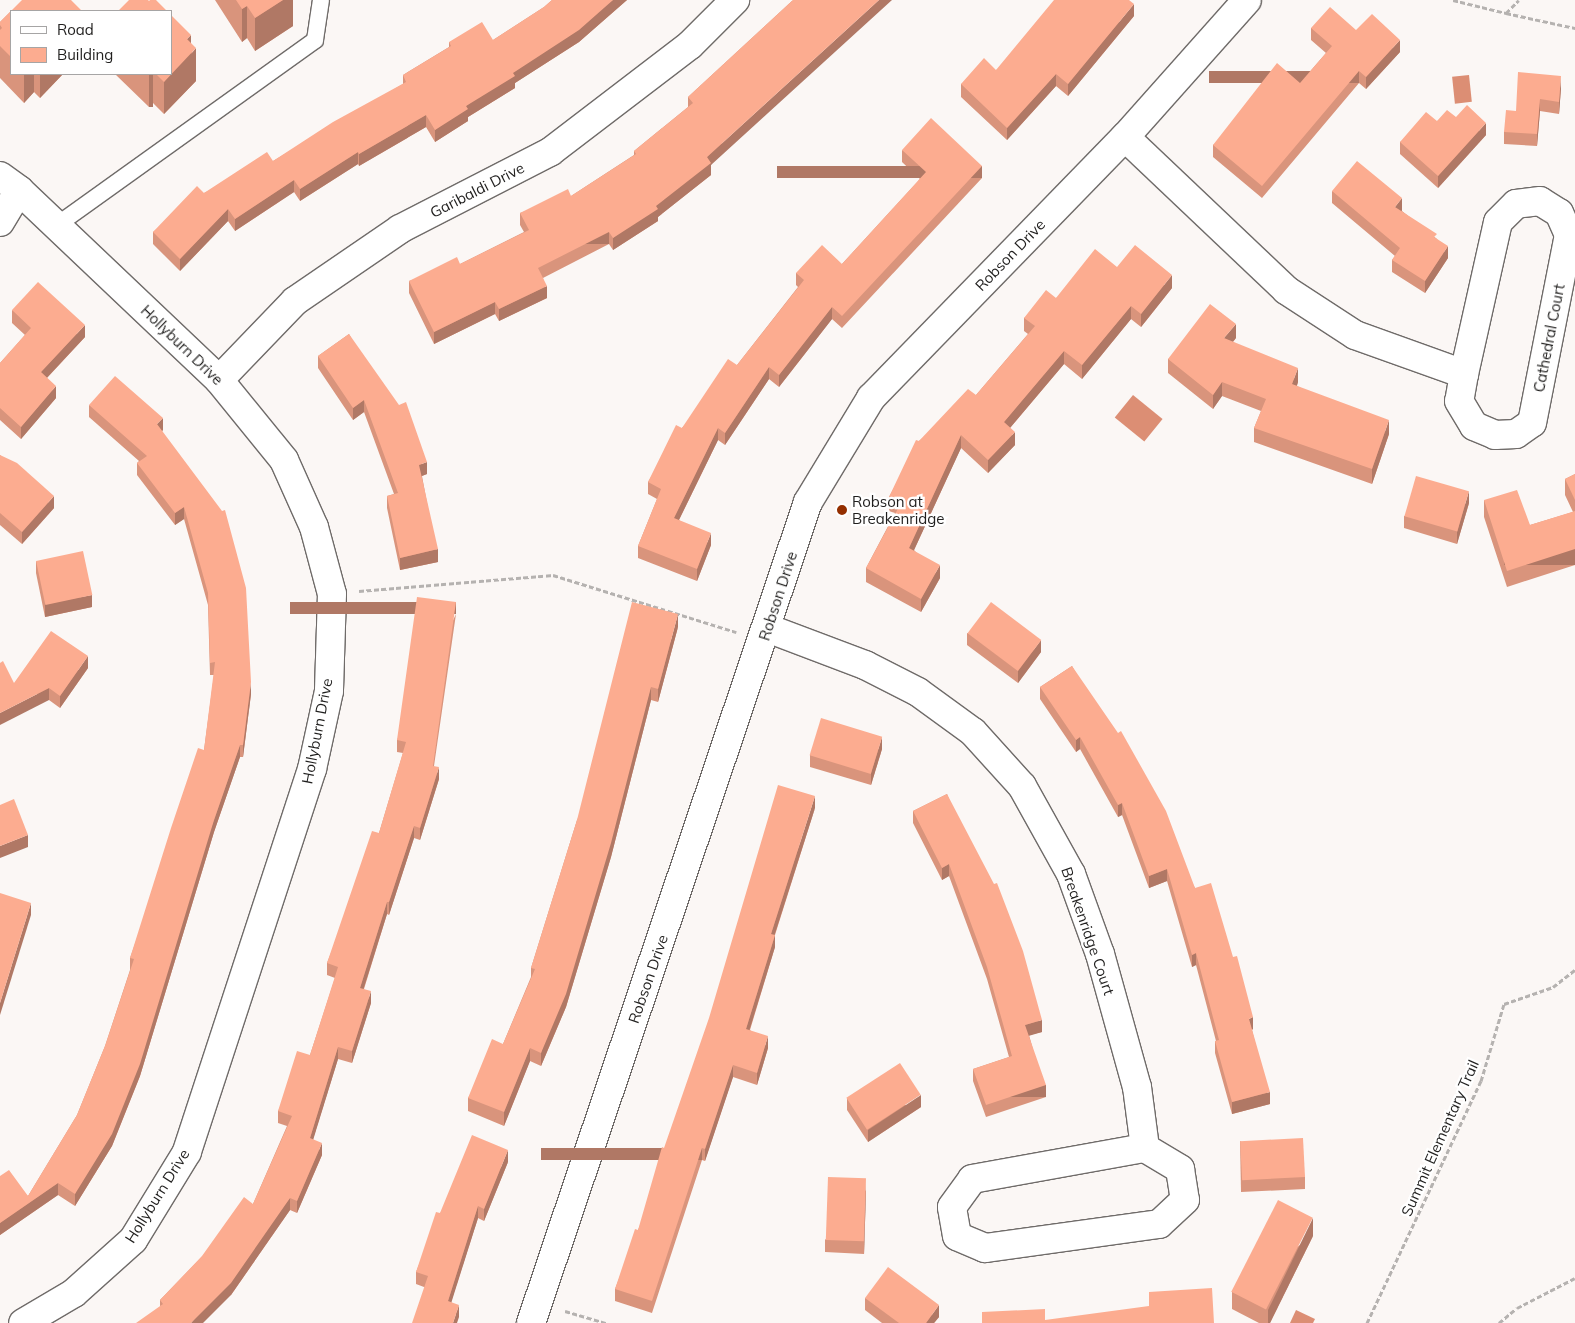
<!DOCTYPE html>
<html>
<head>
<meta charset="utf-8">
<style>
  body { margin:0 }
  #map { position:relative; width:1575px; height:1323px; overflow:hidden; background:#fbf7f5; font-family:Mulish,sans-serif }
  div>[style] { position:absolute }
  [style*='--x'] { left:calc(var(--x)*1px); top:calc(var(--y)*1px); width:calc(var(--w)*1px); rotate:calc(var(--a)*1deg) }
  .water>* { inset:0; background:#dc8e74; transform-origin:0 0 }
  .path>* { height:3px; margin-top:-1.5px; transform-origin:0; background:repeating-linear-gradient(90deg,#b5b2b0 0 5px,transparent 0 7.5px) }
  .roads { filter:drop-shadow(1px 0 #6f6b69) drop-shadow(-1px 0 #6f6b69) drop-shadow(0 1px #6f6b69) drop-shadow(0 -1px #6f6b69) }
  .lane>* { height:16px; margin:-8px; padding:0 8px; transform-origin:8px; border-radius:8px; background:#fff }
  .street>* { height:28px; margin:-14px; padding:0 14px; transform-origin:14px; border-radius:14px; background:#fff }
  .wall>* { inset:0; background:#d9947c }
  .shaded-wall>* { inset:0; background:#b07865; transform-origin:0 0 }
  .building>* { inset:0; background:#fcac90; transform-origin:0 0 }
  .dots>* { width:14px; height:14px; translate:-50% -50%; box-sizing:border-box; border:2px solid #fff; border-radius:50% }
  span { translate:-50% -50%; white-space:nowrap; text-align:center; line-height:1.15; -webkit-text-stroke:4.5px #fff; paint-order:stroke }
  .street-label { font-size:15px; color:#201f1e }
  .poi-label { font-size:15px; color:#201f1e }
  .left { translate:0 -50%; text-align:left }
  .legend { position:absolute; left:10px; top:10px; width:162px; height:65px; box-sizing:border-box; background:#fff; border:1px solid #a6a5a5; margin:0; padding:6px 9px; list-style:none; font-size:15px; color:#201f1e }
  .legend li { display:flex; align-items:center; gap:10px; height:25px }
  .legend b { width:25px; border:1px solid #a6a5a5 }
</style>
</head>
<body>
<div id="map">
  <div class="water">
    <div style="left:1469px;top:75px;width:27px;height:17px;rotate:84deg"></div>
    <div style="left:1133px;top:395px;width:38px;height:29px;rotate:39deg"></div>
    <div style="clip-path:polygon(1296px 1310px,1315px 1319px,1313px 1323px,1290px 1323px)"></div>
  </div>
  <div class="path">
    <div style="--x:1453;--y:0;--w:55;--a:13.8"></div>
    <div style="--x:1506;--y:13;--w:18;--a:-45"></div>
    <div style="--x:1506;--y:13;--w:71;--a:12.3"></div>
    <div style="--x:359;--y:591;--w:195;--a:-4.7"></div>
    <div style="--x:553;--y:575;--w:192;--a:17.3"></div>
    <div style="--x:565;--y:1311;--w:43;--a:16.3"></div>
    <div style="--x:1367;--y:1323;--w:268;--a:-64.8"></div>
    <div style="--x:1481;--y:1081;--w:80;--a:-73.4"></div>
    <div style="--x:1504;--y:1004;--w:52;--a:-19.1"></div>
    <div style="--x:1553;--y:987;--w:28;--a:-38"></div>
    <div style="--x:1499;--y:1323;--w:23;--a:-40"></div>
    <div style="--x:1517;--y:1308;--w:65;--a:-27.3"></div>
  </div>
  <div class="roads">
    <div class="lane">
      <div style="--x:57;--y:225;--w:317;--a:-35.6"></div>
      <div style="--x:315;--y:40;--w:40;--a:-81.5"></div>
    </div>
    <div class="street">
      <div style="--x:1125;--y:137;--w:222;--a:43.5"></div>
      <div style="--x:1286;--y:290;--w:82;--a:33.1"></div>
      <div style="--x:1355;--y:335;--w:116;--a:19.7"></div>
      <div style="--x:1464;--y:374;--w:27;--a:100"></div>
      <div style="--x:1459;--y:401;--w:29;--a:59"></div>
      <div style="--x:1474;--y:426;--w:23;--a:23"></div>
      <div style="--x:1495;--y:435;--w:21;--a:-3"></div>
      <div style="--x:1516;--y:434;--w:19;--a:-35"></div>
      <div style="--x:1532;--y:423;--w:192;--a:-78.9"></div>
      <div style="--x:1569;--y:235;--w:24;--a:-114"></div>
      <div style="--x:1559;--y:213;--w:22;--a:-148"></div>
      <div style="--x:1540;--y:201;--w:24;--a:173"></div>
      <div style="--x:1516;--y:204;--w:25;--a:135"></div>
      <div style="--x:1498;--y:222;--w:156;--a:102.6"></div>
      <div style="--x:0;--y:176;--w:24;--a:36"></div>
      <div style="--x:19;--y:190;--w:276;--a:43.5"></div>
      <div style="--x:219;--y:380;--w:103;--a:50.9"></div>
      <div style="--x:284;--y:460;--w:73;--a:65.9"></div>
      <div style="--x:314;--y:527;--w:69;--a:75"></div>
      <div style="--x:332;--y:594;--w:97;--a:91.8"></div>
      <div style="--x:329;--y:691;--w:80;--a:102.3"></div>
      <div style="--x:312;--y:769;--w:403;--a:108.1"></div>
      <div style="--x:187;--y:1152;--w:103;--a:121.5"></div>
      <div style="--x:133;--y:1240;--w:79;--a:138.1"></div>
      <div style="--x:74;--y:1293;--w:59;--a:149.5"></div>
      <div style="--x:0;--y:222;--w:37;--a:-59"></div>
      <div style="--x:219;--y:380;--w:110;--a:-46.1"></div>
      <div style="--x:295;--y:301;--w:127;--a:-34.4"></div>
      <div style="--x:400;--y:229;--w:169;--a:-27.2"></div>
      <div style="--x:550;--y:152;--w:176;--a:-37.4"></div>
      <div style="--x:690;--y:45;--w:64;--a:-45"></div>
      <div style="--x:767;--y:628;--w:105;--a:20.7"></div>
      <div style="--x:865;--y:665;--w:59;--a:27"></div>
      <div style="--x:918;--y:692;--w:68;--a:36"></div>
      <div style="--x:973;--y:732;--w:73;--a:47.8"></div>
      <div style="--x:1022;--y:786;--w:101;--a:60.9"></div>
      <div style="--x:1071;--y:874;--w:85;--a:70.1"></div>
      <div style="--x:1100;--y:954;--w:138;--a:74.5"></div>
      <div style="--x:1137;--y:1087;--w:62;--a:82.5"></div>
      <div style="--x:1145;--y:1148;--w:41;--a:31"></div>
      <div style="--x:1180;--y:1169;--w:31;--a:81"></div>
      <div style="--x:1185;--y:1200;--w:35;--a:137"></div>
      <div style="--x:1159;--y:1224;--w:176;--a:172.1"></div>
      <div style="--x:985;--y:1248;--w:30;--a:-157"></div>
      <div style="--x:957;--y:1236;--w:29;--a:-100"></div>
      <div style="--x:952;--y:1207;--w:34;--a:-54"></div>
      <div style="--x:972;--y:1179;--w:176;--a:-10.2"></div>
      <div style="--x:531;--y:1323;--w:866;--a:-71.36"></div>
      <div style="--x:808;--y:502;--w:122;--a:-58.8"></div>
      <div style="--x:871;--y:398;--w:364;--a:-45.8"></div>
      <div style="--x:1125;--y:137;--w:183;--a:-48.3"></div>
    </div>
  </div>
  <div class="wall">
    <div style="clip-path:polygon(215px 0,293px 0,293px 26px,255px 51px,247px 38px,242px 42px)"></div>
    <div style="clip-path:polygon(552px 0,627px 0,579px 42px,515px 83px,515px 88px,468px 117px,468px 121px,435px 142px,426px 127px,359px 166px,358px 164px,300px 201px,294px 192px,235px 231px,228px 221px,180px 271px,153px 244px,153px 232px,204px 193px,273px 161px,403px 84px,403px 75px,449px 47px,449px 42px,493px 40px,544px 7px)"></div>
    <div style="clip-path:polygon(793px 0,711px 165px,711px 175px,658px 217px,658px 221px,613px 250px,609px 244px,543px 278px,547px 298px,499px 321px,495px 314px,434px 344px,409px 293px,409px 281px,460px 264px,524px 232px,520px 225px,520px 213px,571px 196px,634px 155px,634px 151px,688px 107px,688px 97px)"></div>
    <div style="clip-path:polygon(11px 11px,11px 74px,63px 74px,40px 98px,34px 92px,24px 103px,0 78px,0 22px)"></div>
    <div style="clip-path:polygon(1134px 16px,1068px 96px,1056px 86px,1007px 140px,961px 97px,961px 84px,996px 70px)"></div>
    <div style="clip-path:polygon(1311px 28px,1356px 30px,1400px 52px,1366px 89px,1359px 83px,1262px 198px,1213px 157px,1213px 145px,1300px 83px,1326px 53px,1311px 40px)"></div>
    <div style="clip-path:polygon(191px 43px,196px 81px,164px 114px,153px 103px,149px 107px,115px 74px,171px 74px)"></div>
    <div style="clip-path:polygon(1561px 88px,1559px 114px,1540px 111px,1537px 146px,1504px 144px,1504px 132px,1516px 111px)"></div>
    <div style="clip-path:polygon(1456px 117px,1486px 135px,1438px 188px,1400px 154px,1400px 142px,1437px 121px)"></div>
    <div style="clip-path:polygon(902px 150px,982px 178px,842px 328px,832px 319px,779px 387px,769px 379px,725px 445px,718px 440px,679px 520px,711px 545px,697px 581px,638px 558px,638px 546px,657px 499px,648px 494px,648px 482px,682px 428px,737px 365px,798px 287px,796px 285px,796px 273px,842px 264px,920px 179px,902px 162px)"></div>
    <div style="clip-path:polygon(1332px 191px,1402px 210px,1402px 211px,1437px 239px,1448px 258px,1425px 293px,1392px 272px,1392px 260px,1395px 256px,1332px 203px)"></div>
    <div style="clip-path:polygon(1117px 267px,1172px 288px,1141px 327px,1131px 319px,1082px 379px,1064px 364px,1010px 428px,1015px 445px,988px 473px,961px 448px,914px 550px,940px 578px,921px 612px,866px 582px,866px 568px,895px 513px,889px 511px,889px 497px,919px 441px,976px 395px,1028px 334px,1024px 331px,1024px 318px,1056px 298px)"></div>
    <div style="clip-path:polygon(12px 310px,85px 337px,47px 378px,56px 398px,21px 439px,0 420px,0 363px,25px 335px,12px 323px)"></div>
    <div style="clip-path:polygon(349px 334px,427px 474px,422px 476px,438px 562px,400px 570px,387px 508px,387px 496px,394px 494px,364px 412px,353px 420px,318px 368px,318px 356px)"></div>
    <div style="clip-path:polygon(1236px 338px,1233px 342px,1298px 382px,1297px 386px,1389px 434px,1372px 484px,1254px 442px,1254px 428px,1261px 411px,1222px 396px,1213px 409px,1168px 373px,1168px 359px)"></div>
    <div style="clip-path:polygon(89px 405px,163px 430px,162px 431px,251px 694px,243px 757px,240px 757px,214px 832px,140px 1076px,112px 1146px,75px 1206px,58px 1195px,0 1235px,0 1176px,28px 1196px,77px 1115px,105px 1046px,130px 970px,130px 958px,204px 750px,214px 675px,210px 675px,208px 605px,184px 519px,175px 525px,137px 475px,137px 463px,139px 461px,89px 417px)"></div>
    <div style="clip-path:polygon(0 455px,54px 508px,22px 544px,0 525px)"></div>
    <div style="clip-path:polygon(1575px 474px,1575px 565px,1507px 587px,1484px 517px,1484px 500px,1530px 525px,1573px 512px,1565px 495px,1565px 479px)"></div>
    <div style="clip-path:polygon(1469px 503px,1457px 544px,1404px 528px,1404px 516px)"></div>
    <div style="clip-path:polygon(36px 561px,92px 607px,45px 617px,36px 573px)"></div>
    <div style="clip-path:polygon(456px 614px,434px 766px,439px 779px,420px 840px,414px 838px,389px 915px,387px 914px,364px 989px,371px 1003px,352px 1063px,338px 1059px,313px 1139px,322px 1155px,297px 1213px,290px 1210px,231px 1295px,160px 1306px,160px 1300px,253px 1204px,287px 1126px,278px 1123px,278px 1111px,310px 1055px,335px 978px,327px 975px,327px 963px,379px 833px,403px 753px,397px 752px,397px 740px)"></div>
    <div style="clip-path:polygon(678px 627px,658px 702px,651px 700px,611px 857px,566px 1007px,541px 1066px,530px 1061px,504px 1126px,468px 1111px,468px 1098px,503px 1044px,531px 977px,531px 968px,577px 820px)"></div>
    <div style="clip-path:polygon(967px 633px,1041px 652px,1018px 683px,967px 645px)"></div>
    <div style="clip-path:polygon(1072px 666px,1195px 888px,1253px 1029px,1252px 1030px,1270px 1104px,1232px 1114px,1215px 1053px,1215px 1041px,1216px 1041px,1196px 965px,1192px 967px,1167px 881px,1149px 888px,1122px 815px,1118px 817px,1080px 749px,1076px 752px,1040px 699px,1040px 687px)"></div>
    <div style="clip-path:polygon(88px 668px,60px 708px,49px 700px,14px 683px)"></div>
    <div style="clip-path:polygon(882px 749px,871px 785px,810px 767px,810px 755px)"></div>
    <div style="clip-path:polygon(947px 794px,1042px 1032px,1029px 1035px,1046px 1097px,986px 1117px,973px 1081px,973px 1069px,1009px 1057px,987px 979px,949px 876px,942px 880px,913px 823px,913px 811px)"></div>
    <div style="clip-path:polygon(815px 808px,775px 935px,775px 947px,750px 1030px,768px 1048px,757px 1085px,733px 1077px,705px 1161px,702px 1160px,652px 1313px,615px 1301px,615px 1289px,638px 1230px)"></div>
    <div style="clip-path:polygon(847px 1098px,921px 1107px,868px 1142px,847px 1110px)"></div>
    <div style="clip-path:polygon(1240px 1141px,1305px 1177px,1305px 1189px,1241px 1192px)"></div>
    <div style="clip-path:polygon(508px 1162px,484px 1221px,478px 1218px,451px 1302px,459px 1317px,424px 1287px,416px 1284px,416px 1272px,440px 1213px)"></div>
    <div style="clip-path:polygon(866px 1190px,864px 1254px,825px 1252px,825px 1240px)"></div>
    <div style="clip-path:polygon(1313px 1236px,1270px 1323px,1259px 1323px,1232px 1309px,1232px 1292px)"></div>
    <div style="clip-path:polygon(865px 1298px,939px 1317px,934px 1323px,882px 1323px,865px 1310px)"></div>
  </div>
  <div class="shaded-wall">
    <div style="clip-path:polygon(283px 0,293px 0,293px 26px,255px 51px,255px 18px)"></div>
    <div style="clip-path:polygon(613px 0,627px 0,579px 42px,515px 83px,515px 88px,468px 117px,468px 121px,435px 142px,435px 130px,466px 106px)"></div>
    <div style="clip-path:polygon(879px 0,892px 0,711px 165px,711px 175px,658px 217px,658px 221px,613px 250px,613px 238px,707px 157px)"></div>
    <div style="clip-path:polygon(1134px 4px,1134px 16px,1068px 96px,1068px 84px)"></div>
    <div style="clip-path:polygon(247px 6px,247px 38px,242px 42px,242px 9px)"></div>
    <div style="clip-path:polygon(191px 35px,191px 54px,196px 48px,196px 81px,164px 114px,164px 82px,187px 39px)"></div>
    <div style="clip-path:polygon(1400px 40px,1400px 52px,1366px 89px,1366px 77px)"></div>
    <div style="left:1359px;top:71px;width:12px;height:150px;rotate:90deg"></div>
    <div style="clip-path:polygon(24px 74px,34px 74px,34px 92px,24px 103px)"></div>
    <div style="clip-path:polygon(40px 74px,63px 74px,40px 98px)"></div>
    <div style="left:149px;top:74px;width:4px;height:33px"></div>
    <div style="clip-path:polygon(1056px 74px,1056px 86px,1007px 140px,1007px 128px)"></div>
    <div style="clip-path:polygon(1561px 76px,1561px 88px,1559px 114px,1559px 102px)"></div>
    <div style="clip-path:polygon(1540px 99px,1540px 111px,1537px 146px,1537px 134px)"></div>
    <div style="clip-path:polygon(426px 115px,426px 127px,359px 166px,359px 154px)"></div>
    <div style="clip-path:polygon(1486px 123px,1486px 135px,1438px 188px,1438px 176px)"></div>
    <div style="clip-path:polygon(358px 152px,358px 164px,300px 201px,300px 189px)"></div>
    <div style="left:982px;top:166px;width:12px;height:205px;rotate:90deg"></div>
    <div style="clip-path:polygon(294px 180px,294px 192px,235px 231px,235px 219px)"></div>
    <div style="clip-path:polygon(1402px 198px,1402px 210px,1395px 219px,1395px 207px)"></div>
    <div style="clip-path:polygon(228px 209px,228px 221px,180px 271px,180px 259px)"></div>
    <div style="left:609px;top:232px;width:12px;height:80px;rotate:90deg"></div>
    <div style="clip-path:polygon(1448px 246px,1448px 258px,1425px 293px,1425px 281px)"></div>
    <div style="clip-path:polygon(1172px 275px,1172px 288px,1141px 327px,1141px 314px)"></div>
    <div style="clip-path:polygon(547px 286px,547px 298px,499px 321px,499px 309px)"></div>
    <div style="clip-path:polygon(495px 302px,495px 314px,434px 344px,434px 332px)"></div>
    <div style="clip-path:polygon(1131px 306px,1131px 319px,1082px 379px,1082px 365px)"></div>
    <div style="clip-path:polygon(832px 307px,832px 319px,779px 387px,779px 375px)"></div>
    <div style="clip-path:polygon(1236px 324px,1236px 338px,1224px 352px,1224px 338px)"></div>
    <div style="clip-path:polygon(85px 325px,85px 337px,41px 384px,41px 372px)"></div>
    <div style="clip-path:polygon(1064px 351px,1064px 364px,1004px 435px,1004px 422px)"></div>
    <div style="clip-path:polygon(769px 367px,769px 379px,725px 445px,725px 433px)"></div>
    <div style="clip-path:polygon(1298px 368px,1298px 382px,1292px 398px,1292px 384px)"></div>
    <div style="clip-path:polygon(1222px 382px,1222px 396px,1213px 409px,1213px 395px)"></div>
    <div style="clip-path:polygon(56px 386px,56px 398px,21px 439px,21px 427px)"></div>
    <div style="clip-path:polygon(364px 400px,364px 412px,353px 420px,353px 408px)"></div>
    <div style="clip-path:polygon(163px 418px,163px 430px,157px 436px,157px 424px)"></div>
    <div style="clip-path:polygon(1389px 420px,1389px 434px,1372px 484px,1372px 469px)"></div>
    <div style="clip-path:polygon(718px 428px,718px 440px,674px 530px,674px 518px)"></div>
    <div style="clip-path:polygon(1015px 432px,1015px 445px,988px 473px,988px 460px)"></div>
    <div style="clip-path:polygon(961px 435px,961px 448px,909px 561px,909px 548px)"></div>
    <div style="clip-path:polygon(427px 462px,427px 474px,419px 477px,419px 465px)"></div>
    <div style="clip-path:polygon(1469px 491px,1469px 503px,1457px 544px,1457px 532px)"></div>
    <div style="clip-path:polygon(54px 496px,54px 508px,22px 544px,22px 532px)"></div>
    <div style="clip-path:polygon(184px 507px,184px 519px,175px 525px,175px 513px)"></div>
    <div style="clip-path:polygon(711px 533px,711px 545px,697px 581px,697px 569px)"></div>
    <div style="clip-path:polygon(438px 549px,438px 562px,400px 570px,400px 558px)"></div>
    <div style="left:1575px;top:549px;width:16px;height:71px;rotate:90deg"></div>
    <div style="clip-path:polygon(940px 565px,940px 578px,921px 612px,921px 599px)"></div>
    <div style="clip-path:polygon(92px 595px,92px 607px,45px 617px,45px 604px)"></div>
    <div style="left:456px;top:602px;width:12px;height:166px;rotate:90deg"></div>
    <div style="clip-path:polygon(678px 614px,678px 627px,658px 702px,658px 689px)"></div>
    <div style="clip-path:polygon(1041px 640px,1041px 652px,1018px 683px,1018px 671px)"></div>
    <div style="clip-path:polygon(88px 656px,88px 668px,60px 708px,60px 696px)"></div>
    <div style="clip-path:polygon(251px 682px,251px 694px,243px 757px,243px 745px)"></div>
    <div style="clip-path:polygon(651px 687px,651px 700px,611px 857px,566px 1007px,541px 1066px,541px 1053px)"></div>
    <div style="clip-path:polygon(49px 688px,49px 700px,0 725px,0 713px)"></div>
    <div style="clip-path:polygon(882px 737px,882px 749px,871px 785px,871px 773px)"></div>
    <div style="clip-path:polygon(1080px 737px,1080px 749px,1076px 752px,1076px 740px)"></div>
    <div style="clip-path:polygon(240px 745px,240px 757px,214px 832px,140px 1076px,112px 1146px,75px 1206px,75px 1194px,214px 820px)"></div>
    <div style="clip-path:polygon(439px 767px,439px 779px,420px 840px,420px 828px)"></div>
    <div style="clip-path:polygon(815px 796px,815px 808px,771px 946px,771px 934px)"></div>
    <div style="clip-path:polygon(1122px 803px,1122px 815px,1118px 817px,1118px 805px)"></div>
    <div style="clip-path:polygon(414px 826px,414px 838px,389px 915px,389px 902px)"></div>
    <div style="clip-path:polygon(28px 835px,28px 847px,0 858px,0 846px)"></div>
    <div style="clip-path:polygon(949px 864px,949px 876px,942px 880px,942px 868px)"></div>
    <div style="clip-path:polygon(1167px 869px,1167px 881px,1149px 888px,1149px 876px)"></div>
    <div style="clip-path:polygon(387px 902px,387px 914px,360px 1000px,360px 988px)"></div>
    <div style="clip-path:polygon(31px 903px,31px 915px,0 1015px,0 1003px)"></div>
    <div style="clip-path:polygon(775px 935px,775px 947px,746px 1041px,746px 1029px)"></div>
    <div style="clip-path:polygon(1196px 953px,1196px 965px,1192px 967px,1192px 955px)"></div>
    <div style="clip-path:polygon(371px 991px,371px 1003px,352px 1063px,352px 1051px)"></div>
    <div style="clip-path:polygon(1253px 1017px,1253px 1029px,1249px 1031px,1249px 1019px)"></div>
    <div style="clip-path:polygon(1042px 1020px,1042px 1032px,1025px 1037px,1025px 1025px)"></div>
    <div style="clip-path:polygon(768px 1036px,768px 1048px,757px 1085px,757px 1073px)"></div>
    <div style="clip-path:polygon(338px 1047px,338px 1059px,310px 1150px,310px 1138px)"></div>
    <div style="clip-path:polygon(530px 1048px,530px 1061px,504px 1126px,504px 1112px)"></div>
    <div style="clip-path:polygon(733px 1065px,733px 1077px,705px 1161px,705px 1149px)"></div>
    <div style="left:1046px;top:1085px;width:12px;height:63px;rotate:90deg"></div>
    <div style="clip-path:polygon(1270px 1092px,1270px 1104px,1232px 1114px,1232px 1102px)"></div>
    <div style="clip-path:polygon(921px 1095px,921px 1107px,868px 1142px,868px 1130px)"></div>
    <div style="clip-path:polygon(322px 1143px,322px 1155px,297px 1213px,297px 1201px)"></div>
    <div style="left:702px;top:1148px;width:12px;height:161px;rotate:90deg"></div>
    <div style="clip-path:polygon(508px 1150px,508px 1162px,484px 1221px,484px 1209px)"></div>
    <div style="clip-path:polygon(866px 1178px,866px 1190px,864px 1254px,864px 1242px)"></div>
    <div style="clip-path:polygon(58px 1183px,58px 1195px,0 1235px,0 1223px)"></div>
    <div style="clip-path:polygon(290px 1198px,290px 1210px,231px 1295px,203px 1323px,191px 1323px)"></div>
    <div style="clip-path:polygon(478px 1206px,478px 1218px,448px 1313px,448px 1301px)"></div>
    <div style="clip-path:polygon(1313px 1218px,1313px 1236px,1270px 1323px,1268px 1323px,1268px 1310px)"></div>
    <div style="clip-path:polygon(459px 1305px,459px 1317px,457px 1323px,453px 1323px)"></div>
    <div style="clip-path:polygon(939px 1305px,939px 1317px,934px 1323px,926px 1323px)"></div>
  </div>
  <div class="building">
    <div style="clip-path:polygon(22px 0,71px 0,82px 11px,11px 11px,11px 57px,0 46px,0 30px,2px 28px,0 25px,0 22px)"></div>
    <div style="clip-path:polygon(129px 0,148px 0,149px 1px,150px 0,156px 0,167px 11px,118px 11px)"></div>
    <div style="clip-path:polygon(236px 0,283px 0,255px 18px,247px 6px,242px 9px)"></div>
    <div style="clip-path:polygon(552px 0,613px 0,579px 30px,513px 73px,515px 76px,466px 106px,468px 109px,435px 130px,426px 115px,359px 154px,358px 152px,300px 189px,294px 180px,235px 219px,228px 209px,180px 259px,153px 232px,197px 186px,204px 193px,267px 152px,273px 161px,333px 122px,406px 82px,403px 75px,451px 46px,449px 42px,482px 22px,493px 40px,544px 7px)"></div>
    <div style="clip-path:polygon(793px 0,879px 0,707px 157px,711px 163px,656px 206px,658px 209px,613px 238px,609px 232px,538px 268px,547px 286px,499px 309px,495px 302px,434px 332px,409px 281px,457px 257px,460px 264px,529px 230px,520px 213px,568px 189px,571px 196px,636px 154px,634px 151px,693px 103px,688px 97px)"></div>
    <div style="clip-path:polygon(1054px 0,1129px 0,1134px 4px,1068px 84px,1056px 74px,1007px 128px,961px 84px,984px 58px,996px 70px)"></div>
    <div style="clip-path:polygon(1330px 7px,1356px 30px,1372px 14px,1400px 40px,1366px 77px,1359px 71px,1262px 186px,1213px 145px,1277px 63px,1300px 83px,1332px 46px,1311px 28px)"></div>
    <div style="clip-path:polygon(171px 15px,191px 35px,187px 39px,196px 48px,164px 82px,156px 74px,171px 74px)"></div>
    <div style="clip-path:polygon(1518px 72px,1561px 76px,1559px 102px,1540px 99px,1537px 134px,1504px 132px,1506px 110px,1516px 111px)"></div>
    <div style="clip-path:polygon(1467px 105px,1486px 123px,1438px 176px,1400px 142px,1426px 112px,1437px 121px,1447px 110px,1456px 117px)"></div>
    <div style="clip-path:polygon(931px 118px,982px 166px,842px 316px,832px 307px,779px 375px,769px 367px,725px 433px,718px 428px,674px 518px,711px 533px,697px 569px,638px 546px,661px 489px,648px 482px,676px 425px,682px 428px,728px 359px,737px 365px,804px 280px,796px 273px,822px 245px,842px 264px,926px 172px,902px 150px)"></div>
    <div style="clip-path:polygon(1357px 161px,1402px 198px,1395px 207px,1437px 234px,1434px 237px,1448px 246px,1425px 281px,1392px 260px,1400px 248px,1332px 191px)"></div>
    <div style="clip-path:polygon(1135px 245px,1172px 275px,1141px 314px,1131px 306px,1082px 365px,1064px 351px,1004px 422px,1015px 432px,988px 460px,961px 435px,909px 548px,940px 565px,921px 599px,866px 568px,901px 503px,889px 497px,916px 440px,919px 441px,968px 389px,976px 395px,1035px 326px,1024px 318px,1046px 290px,1056px 298px,1095px 249px,1117px 267px)"></div>
    <div style="clip-path:polygon(38px 282px,85px 325px,41px 372px,56px 386px,21px 427px,0 408px,0 363px,31px 328px,12px 310px)"></div>
    <div style="clip-path:polygon(1210px 304px,1236px 324px,1224px 338px,1298px 368px,1292px 384px,1389px 420px,1372px 469px,1254px 428px,1266px 399px,1222px 382px,1213px 395px,1168px 359px)"></div>
    <div style="clip-path:polygon(349px 334px,399px 405px,406px 402px,427px 462px,419px 465px,438px 549px,400px 558px,387px 496px,398px 493px,364px 400px,353px 408px,318px 356px)"></div>
    <div style="clip-path:polygon(115px 376px,163px 418px,157px 424px,222px 511px,225px 510px,246px 588px,251px 682px,243px 745px,240px 745px,214px 820px,140px 1064px,112px 1134px,75px 1194px,58px 1183px,0 1223px,0 1176px,9px 1170px,28px 1196px,77px 1115px,105px 1046px,134px 959px,130px 958px,171px 828px,198px 748px,204px 750px,215px 662px,210px 663px,208px 593px,184px 507px,175px 513px,137px 463px,147px 456px,89px 405px)"></div>
    <div style="clip-path:polygon(0 455px,17px 463px,54px 496px,22px 532px,0 513px)"></div>
    <div style="clip-path:polygon(1575px 474px,1575px 500px,1565px 479px)"></div>
    <div style="left:1416px;top:476px;width:55px;height:42px;rotate:16deg"></div>
    <div style="clip-path:polygon(1517px 490px,1530px 525px,1575px 511px,1575px 549px,1507px 571px,1484px 500px)"></div>
    <div style="left:83px;top:551px;width:45px;height:48px;rotate:78deg"></div>
    <div style="clip-path:polygon(417px 597px,456px 602px,433px 766px,439px 767px,420px 828px,414px 826px,389px 902px,387px 902px,360px 988px,371px 991px,352px 1051px,338px 1047px,310px 1138px,322px 1143px,297px 1201px,290px 1198px,231px 1283px,191px 1323px,136px 1323px,163px 1304px,160px 1300px,202px 1256px,244px 1197px,253px 1204px,292px 1116px,278px 1111px,297px 1051px,310px 1055px,338px 967px,327px 963px,372px 831px,379px 833px,406px 742px,397px 740px)"></div>
    <div style="clip-path:polygon(632px 602px,678px 614px,658px 689px,651px 687px,611px 843px,566px 994px,541px 1053px,530px 1048px,504px 1112px,468px 1098px,492px 1039px,503px 1044px,535px 969px,531px 968px,577px 820px)"></div>
    <div style="left:991px;top:602px;width:63px;height:39px;rotate:37deg"></div>
    <div style="clip-path:polygon(51px 631px,88px 656px,60px 696px,49px 688px,0 713px,0 663px,3px 661px,14px 683px)"></div>
    <div style="clip-path:polygon(1072px 666px,1118px 733px,1121px 731px,1166px 811px,1195px 888px,1211px 883px,1233px 957px,1237px 956px,1253px 1017px,1249px 1019px,1270px 1092px,1232px 1102px,1215px 1041px,1219px 1040px,1196px 953px,1192px 955px,1167px 869px,1149px 876px,1122px 803px,1118px 805px,1080px 737px,1076px 740px,1040px 687px)"></div>
    <div style="left:821px;top:718px;width:64px;height:39px;rotate:17deg"></div>
    <div style="clip-path:polygon(778px 785px,815px 796px,771px 934px,775px 935px,746px 1029px,768px 1036px,757px 1073px,733px 1065px,705px 1149px,702px 1148px,652px 1301px,615px 1289px,635px 1229px,638px 1230px,662px 1147px,664px 1148px,709px 1018px)"></div>
    <div style="clip-path:polygon(947px 794px,994px 884px,997px 883px,1023px 951px,1042px 1020px,1025px 1025px,1046px 1085px,986px 1105px,973px 1069px,1012px 1056px,987px 967px,949px 864px,942px 868px,913px 811px)"></div>
    <div style="clip-path:polygon(14px 799px,28px 835px,0 846px,0 805px)"></div>
    <div style="clip-path:polygon(0 893px,31px 903px,0 1003px)"></div>
    <div style="left:900px;top:1063px;width:38px;height:64px;rotate:57deg"></div>
    <div style="clip-path:polygon(472px 1135px,508px 1150px,484px 1209px,478px 1206px,448px 1301px,459px 1305px,453px 1323px,412px 1323px,428px 1276px,416px 1272px,436px 1212px,440px 1213px)"></div>
    <div style="left:1303px;top:1138px;width:39px;height:63px;rotate:87deg"></div>
    <div style="left:828px;top:1177px;width:38px;height:63px;rotate:2deg"></div>
    <div style="left:1278px;top:1200px;width:39px;height:103px;rotate:27deg"></div>
    <div style="clip-path:polygon(888px 1267px,939px 1305px,926px 1323px,899px 1323px,865px 1298px)"></div>
    <div style="clip-path:polygon(1212px 1288px,1214px 1323px,982px 1323px,982px 1312px,1045px 1309px,1045px 1320px,1149px 1306px,1149px 1292px)"></div>
  </div>
  <div class="dots">
    <div style="left:842px;top:510px;background:#942f00"></div>
  </div>
  <div class="street-label">
    <span style="left:477px;top:190px;rotate:-27deg">Garibaldi Drive</span>
    <span style="left:1010px;top:255px;rotate:-46deg">Robson Drive</span>
    <span style="left:1549px;top:338px;rotate:-79deg">Cathedral Court</span>
    <span style="left:182px;top:345px;rotate:44deg">Hollyburn Drive</span>
    <span style="left:778px;top:596px;rotate:-72deg">Robson Drive</span>
    <span style="left:317px;top:731px;rotate:-79deg">Hollyburn Drive</span>
    <span style="left:1088px;top:931px;rotate:71deg">Breakenridge Court</span>
    <span style="left:648px;top:979px;rotate:-71deg">Robson Drive</span>
    <span style="left:1440px;top:1138px;rotate:-66deg">Summit Elementary Trail</span>
    <span style="left:157px;top:1196px;rotate:-58deg">Hollyburn Drive</span>
  </div>
  <div class="poi-label">
    <span class="left" style="left:852px;top:510px">Robson at<br>Breakenridge</span>
  </div>
  <ul class="legend">
  <li><b style="height:6px;background:#fff"></b>Road</li>
  <li><b style="height:14px;background:#fcac90"></b>Building</li>
  </ul>
</div>
</body>
</html>
